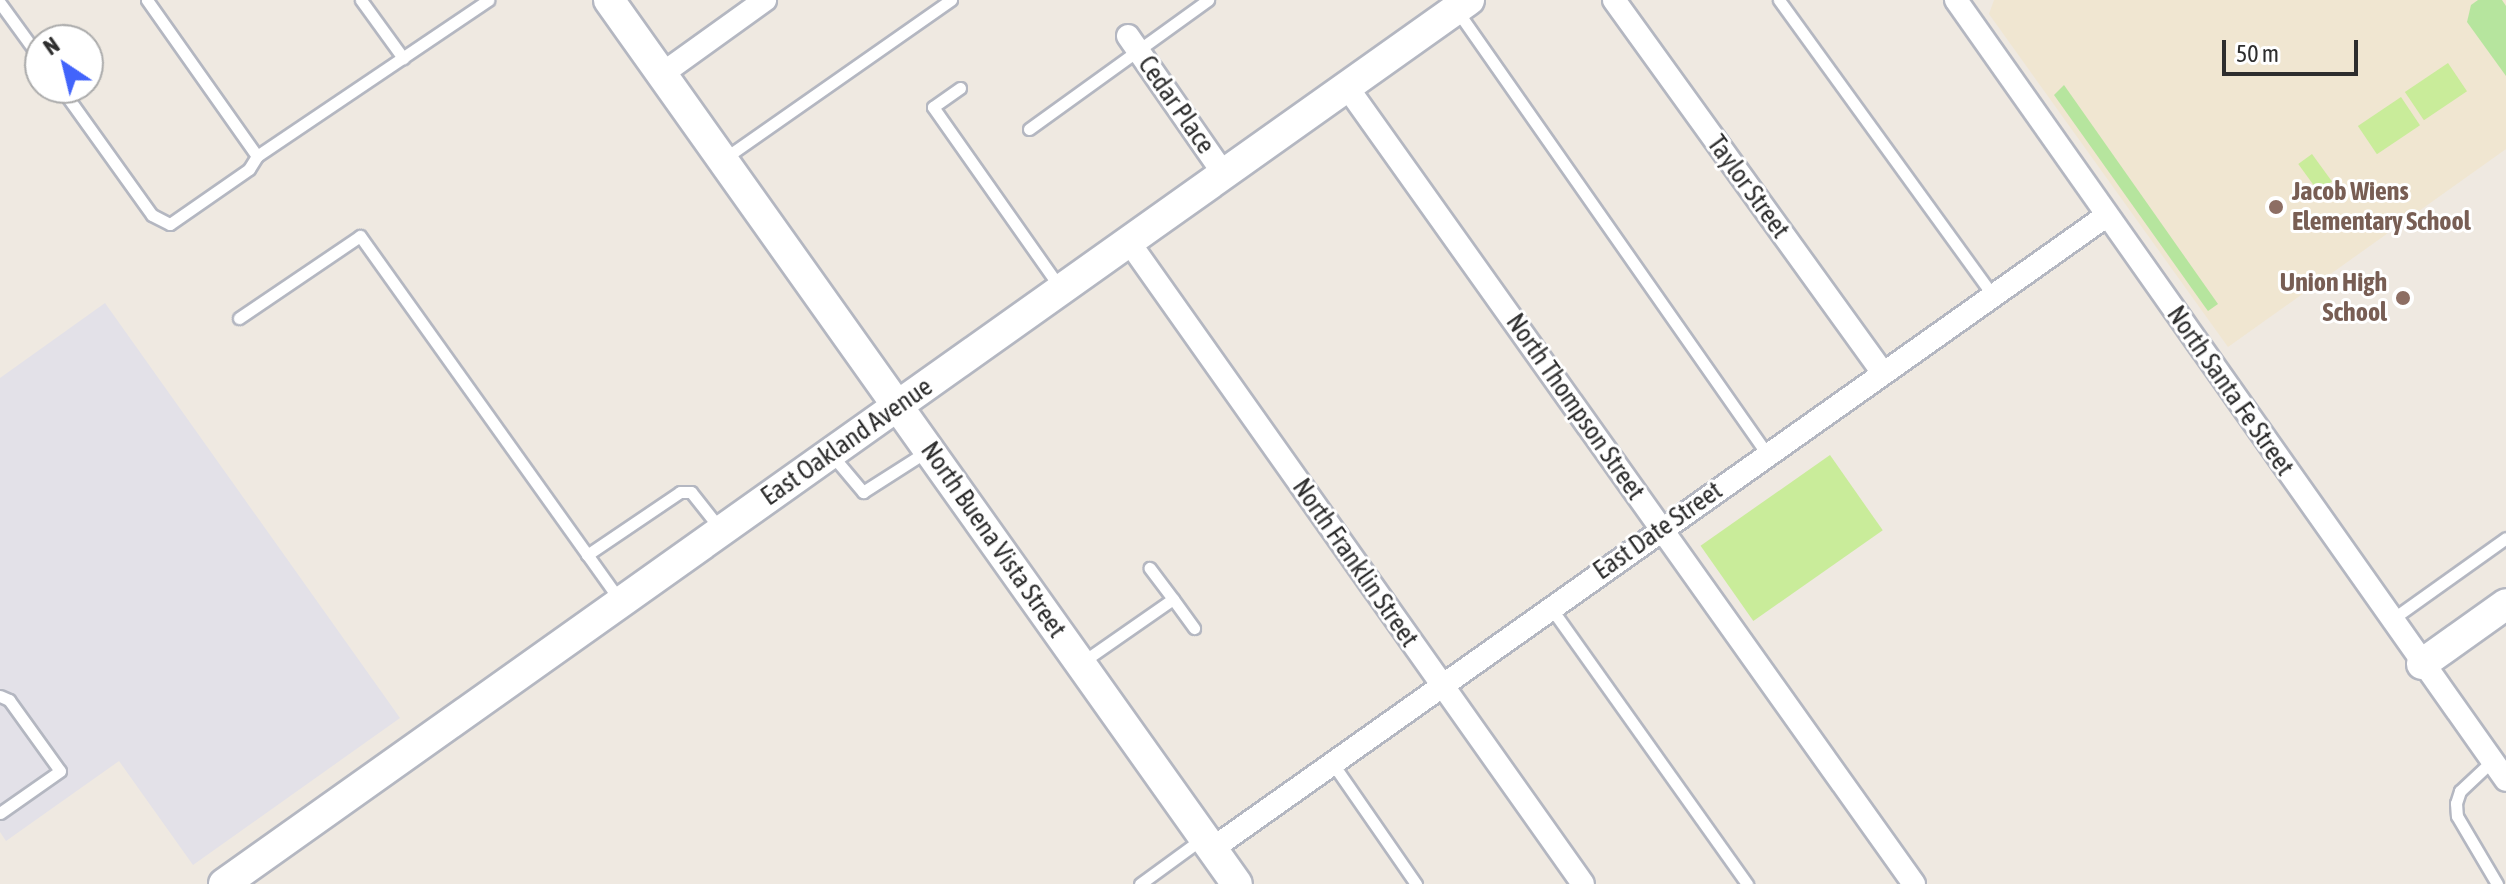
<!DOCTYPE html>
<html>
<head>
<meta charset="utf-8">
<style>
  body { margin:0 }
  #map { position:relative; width:2506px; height:884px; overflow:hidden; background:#efe9e1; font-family:"Asap Condensed",sans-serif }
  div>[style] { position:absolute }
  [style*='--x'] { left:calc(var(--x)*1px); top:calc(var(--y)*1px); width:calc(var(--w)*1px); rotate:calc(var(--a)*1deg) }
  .industrial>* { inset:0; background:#e3e1e8 }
  .education>* { inset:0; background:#f0e6d1 }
  .green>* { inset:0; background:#b6e59e }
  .pitch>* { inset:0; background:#c9ec9a; transform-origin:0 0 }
  .roads { filter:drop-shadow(2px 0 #b4b7c1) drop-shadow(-2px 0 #b4b7c1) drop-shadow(0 2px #b4b7c1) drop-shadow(0 -2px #b4b7c1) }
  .lane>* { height:11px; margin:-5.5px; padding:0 5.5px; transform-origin:5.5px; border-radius:5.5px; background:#fff }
  .street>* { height:22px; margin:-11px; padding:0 11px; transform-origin:11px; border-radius:11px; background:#fff }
  .secondary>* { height:30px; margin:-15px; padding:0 15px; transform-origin:15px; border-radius:15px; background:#fff }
  .dots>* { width:22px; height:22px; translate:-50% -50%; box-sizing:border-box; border:4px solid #fff; border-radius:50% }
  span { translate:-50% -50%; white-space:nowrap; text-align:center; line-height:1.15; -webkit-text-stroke:6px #fff; paint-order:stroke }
  .street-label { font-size:26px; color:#2e2e2e }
  .education-label { font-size:26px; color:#785e54; font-weight:700 }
  .left { translate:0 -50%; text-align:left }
  .right { translate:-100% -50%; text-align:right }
  .north { position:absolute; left:24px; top:24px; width:80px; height:80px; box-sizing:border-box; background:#fff; border:2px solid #ababab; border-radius:50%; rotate:325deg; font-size:22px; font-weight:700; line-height:32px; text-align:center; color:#2e2e2e }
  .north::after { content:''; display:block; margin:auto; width:28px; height:36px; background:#4264fb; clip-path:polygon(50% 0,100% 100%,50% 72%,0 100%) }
  .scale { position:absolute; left:2222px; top:40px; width:136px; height:36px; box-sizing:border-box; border:4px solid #2e2e2e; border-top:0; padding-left:10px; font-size:24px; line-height:28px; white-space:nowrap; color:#2e2e2e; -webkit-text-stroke:6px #fff; paint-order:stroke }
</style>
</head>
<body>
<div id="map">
  <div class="industrial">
    <div style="clip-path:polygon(105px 303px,400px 718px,193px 865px,119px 761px,6px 841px,0 832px,0 378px)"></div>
  </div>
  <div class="education">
    <div style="clip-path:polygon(1994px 0,2506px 0,2506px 149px,2228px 347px,1989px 14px)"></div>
  </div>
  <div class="green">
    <div style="clip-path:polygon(2478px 0,2502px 0,2506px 6px,2506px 76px,2467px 22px,2471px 5px)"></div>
    <div style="clip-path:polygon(2064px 85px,2218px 304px,2208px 311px,2205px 307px,2054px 95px)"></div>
  </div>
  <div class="pitch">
    <div style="left:2448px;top:63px;width:34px;height:52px;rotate:56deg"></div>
    <div style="left:2401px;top:97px;width:34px;height:52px;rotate:56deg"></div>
    <div style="left:2312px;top:154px;width:34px;height:17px;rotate:54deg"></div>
    <div style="left:1830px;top:455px;width:92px;height:158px;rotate:55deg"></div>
  </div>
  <div class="roads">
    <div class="lane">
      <div style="--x:361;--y:0;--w:72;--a:54.1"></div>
      <div style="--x:1779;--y:0;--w:365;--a:54.1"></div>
      <div style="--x:0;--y:3;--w:68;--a:54"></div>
      <div style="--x:1458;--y:12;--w:539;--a:55.04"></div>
      <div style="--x:61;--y:88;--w:156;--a:54.4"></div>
      <div style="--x:152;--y:215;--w:20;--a:27"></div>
      <div style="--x:170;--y:224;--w:96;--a:-34.8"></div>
      <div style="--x:249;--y:169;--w:15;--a:-58"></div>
      <div style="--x:257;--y:156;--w:191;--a:-125.2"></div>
      <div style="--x:960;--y:88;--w:33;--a:145"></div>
      <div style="--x:933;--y:107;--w:223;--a:54.9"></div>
      <div style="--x:1029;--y:129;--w:221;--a:-35.8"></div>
      <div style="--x:257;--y:156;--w:279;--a:-34"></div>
      <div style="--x:725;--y:158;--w:276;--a:-35"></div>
      <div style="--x:239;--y:318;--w:146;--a:-34.1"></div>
      <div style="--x:360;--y:236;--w:450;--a:54.5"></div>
      <div style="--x:831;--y:454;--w:50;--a:49.9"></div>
      <div style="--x:863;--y:492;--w:76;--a:-32.6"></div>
      <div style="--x:587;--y:555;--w:112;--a:-34.1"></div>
      <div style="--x:680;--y:492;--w:11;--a:0"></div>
      <div style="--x:691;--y:492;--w:48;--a:51.7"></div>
      <div style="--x:1173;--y:599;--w:36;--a:54"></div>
      <div style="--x:1551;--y:608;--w:339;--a:54.6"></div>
      <div style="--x:2391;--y:620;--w:141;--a:-35.5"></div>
      <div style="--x:1081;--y:663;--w:112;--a:-34.8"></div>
      <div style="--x:1173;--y:599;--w:39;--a:-127"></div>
      <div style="--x:0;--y:696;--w:10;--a:24"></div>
      <div style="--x:9;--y:700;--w:87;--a:54.3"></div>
      <div style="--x:60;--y:771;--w:73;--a:145"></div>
      <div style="--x:2492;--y:761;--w:44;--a:136.8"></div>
      <div style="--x:2460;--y:791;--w:13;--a:108"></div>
      <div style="--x:2456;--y:803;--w:13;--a:86"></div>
      <div style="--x:2457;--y:816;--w:79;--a:59.5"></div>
      <div style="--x:1333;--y:764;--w:146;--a:55.3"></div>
      <div style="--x:1140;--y:884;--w:78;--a:-36.1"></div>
    </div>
    <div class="street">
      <div style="--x:1614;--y:0;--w:460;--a:54.2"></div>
      <div style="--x:1956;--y:0;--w:954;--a:54.81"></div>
      <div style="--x:1128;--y:36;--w:168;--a:55.2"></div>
      <div style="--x:662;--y:74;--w:127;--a:-35.7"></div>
      <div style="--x:1347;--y:87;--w:978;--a:54.57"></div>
      <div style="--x:1129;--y:242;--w:786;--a:54.73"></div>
      <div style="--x:1212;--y:849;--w:1095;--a:-35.3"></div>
    </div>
    <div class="secondary">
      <div style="--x:609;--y:0;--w:1084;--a:54.61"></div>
      <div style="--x:2422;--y:664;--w:103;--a:-35.5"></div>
      <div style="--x:224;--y:884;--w:1527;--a:-35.38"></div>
    </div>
  </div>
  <div class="dots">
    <div style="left:2276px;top:207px;background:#8d6e63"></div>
    <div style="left:2403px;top:298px;background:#8d6e63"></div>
  </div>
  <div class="street-label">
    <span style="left:1176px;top:105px;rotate:55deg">Cedar Place</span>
    <span style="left:1748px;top:187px;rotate:54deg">Taylor Street</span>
    <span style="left:2230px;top:391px;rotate:55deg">North Santa Fe Street</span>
    <span style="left:1575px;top:407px;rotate:55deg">North Thompson Street</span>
    <span style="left:847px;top:442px;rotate:-35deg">East Oakland Avenue</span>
    <span style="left:1658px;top:531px;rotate:-35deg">East Date Street</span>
    <span style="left:993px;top:540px;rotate:55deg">North Buena Vista Street</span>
    <span style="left:1355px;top:563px;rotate:55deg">North Franklin Street</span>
  </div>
  <div class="education-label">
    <span class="left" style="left:2292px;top:207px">Jacob Wiens<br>Elementary School</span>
    <span class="right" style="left:2387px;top:298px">Union High<br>School</span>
  </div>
  <div class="north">N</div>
  <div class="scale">50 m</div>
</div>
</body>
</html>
